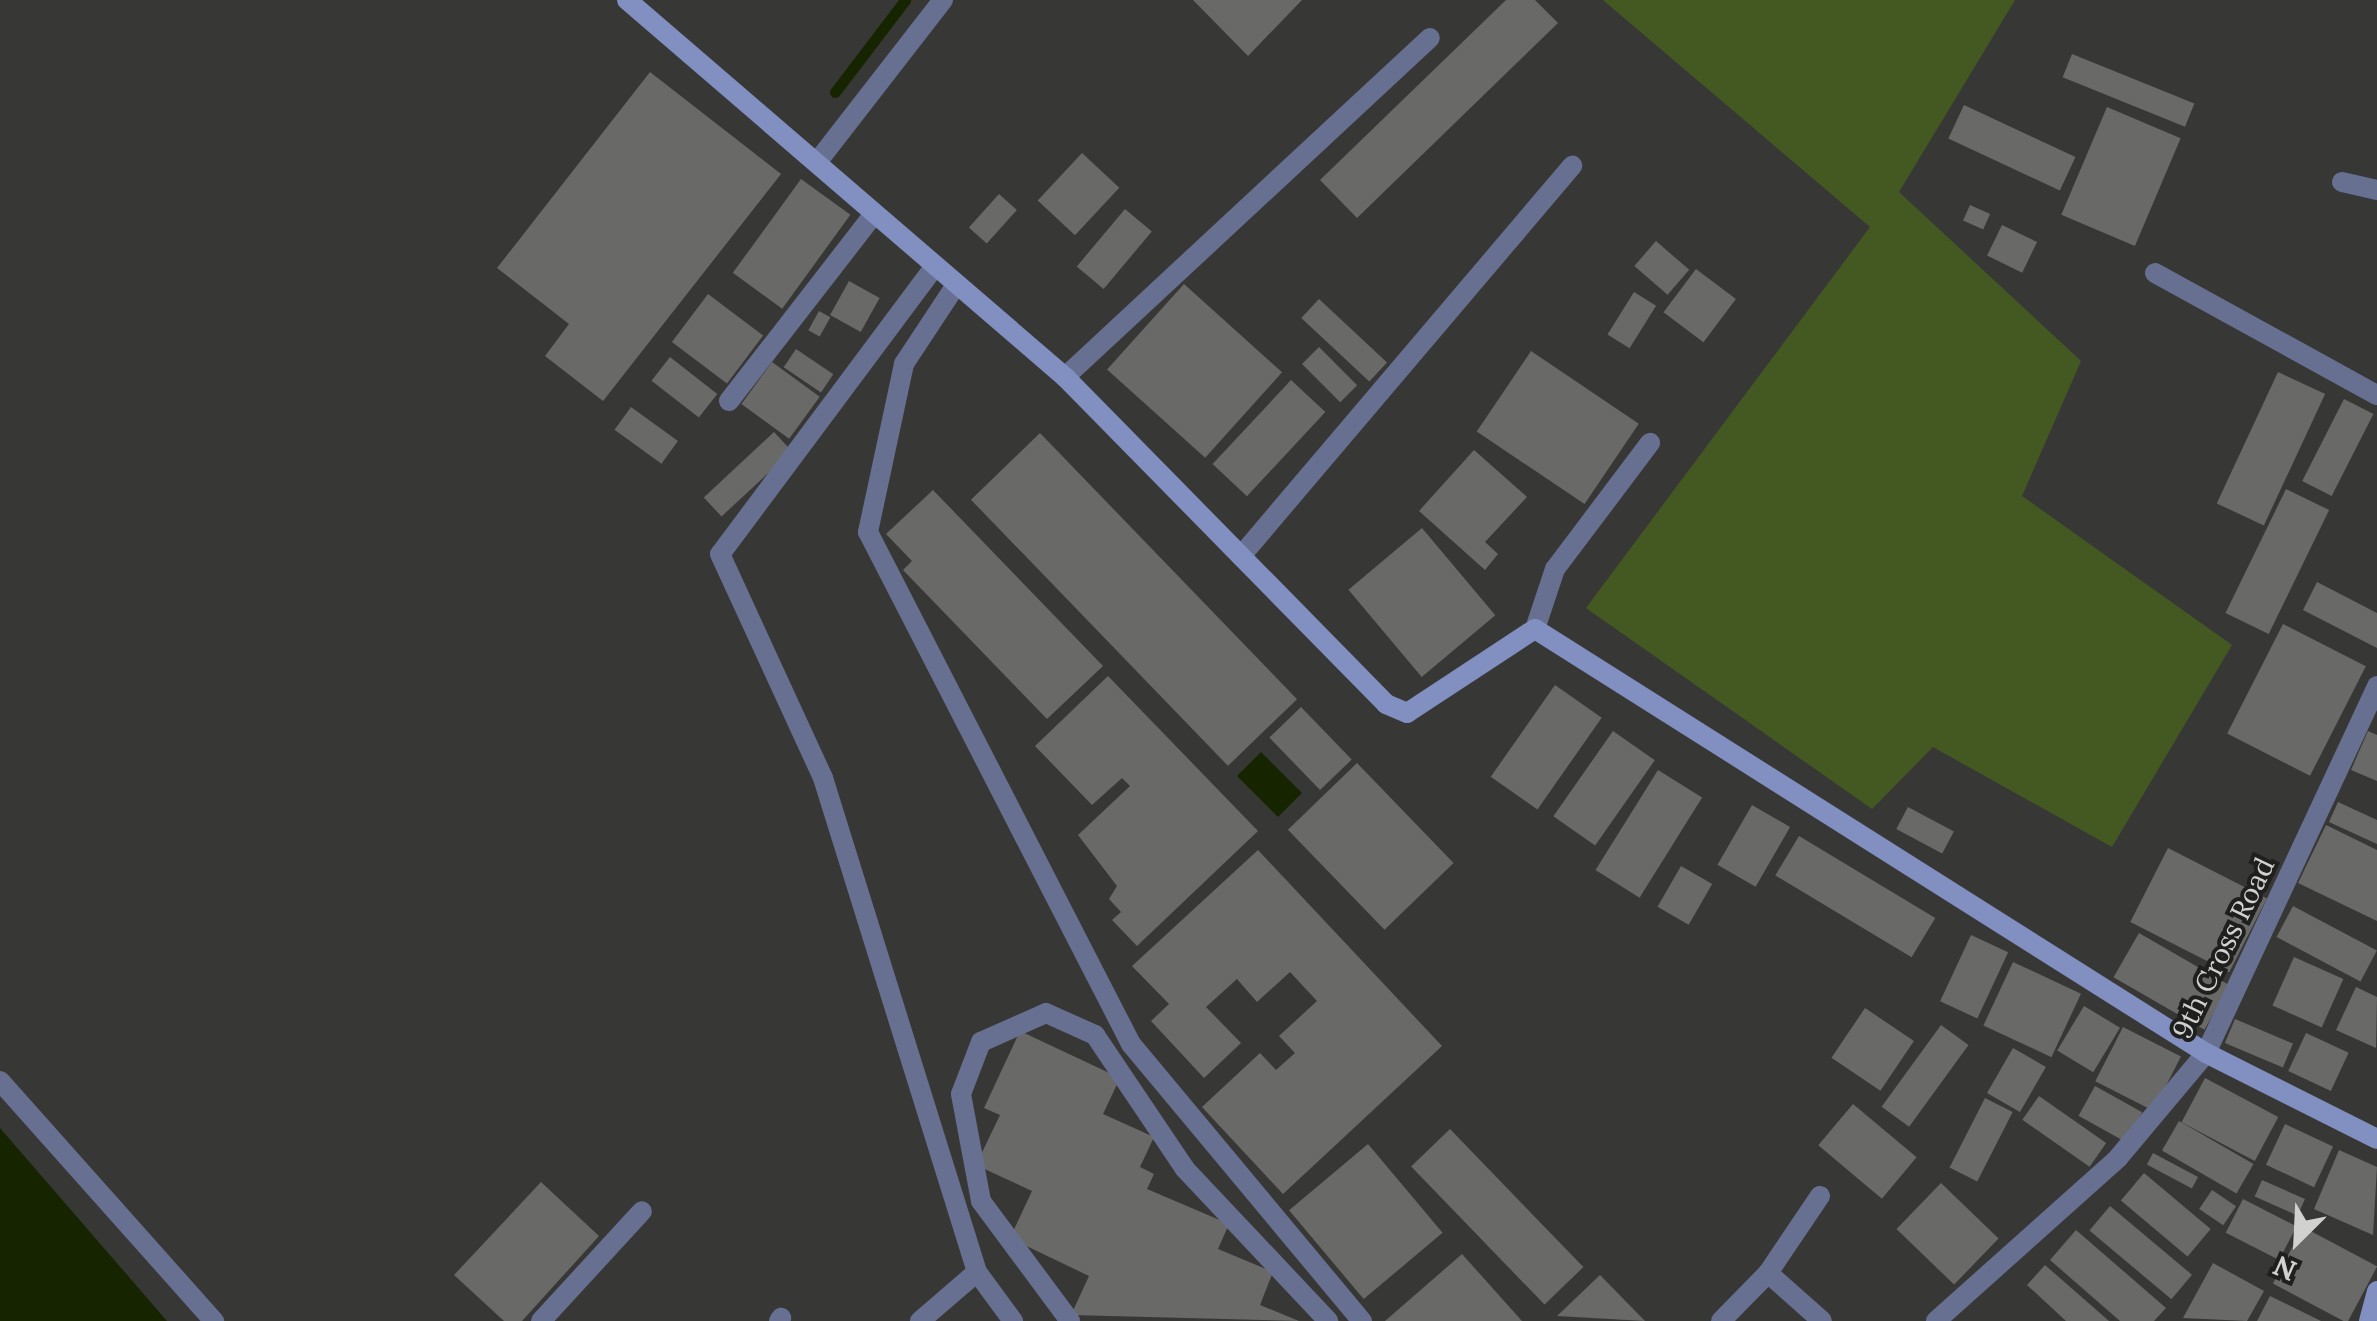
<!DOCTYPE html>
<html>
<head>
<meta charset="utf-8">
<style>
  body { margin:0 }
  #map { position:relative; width:2377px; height:1321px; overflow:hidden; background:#373836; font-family:Lora,serif }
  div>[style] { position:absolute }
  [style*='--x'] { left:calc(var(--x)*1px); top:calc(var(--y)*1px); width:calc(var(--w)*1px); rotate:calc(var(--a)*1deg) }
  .green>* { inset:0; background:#445922 }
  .water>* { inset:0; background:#162400; transform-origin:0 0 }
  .stream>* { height:11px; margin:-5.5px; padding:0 5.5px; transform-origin:5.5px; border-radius:5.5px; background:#162400 }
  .building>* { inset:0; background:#696a67; transform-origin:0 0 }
  .lane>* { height:20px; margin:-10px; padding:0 10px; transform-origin:10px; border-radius:10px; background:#677090 }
  .street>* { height:20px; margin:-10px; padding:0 10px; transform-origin:10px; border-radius:10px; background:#677090 }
  .secondary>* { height:20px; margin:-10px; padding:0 10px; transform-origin:10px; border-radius:10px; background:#818fc1 }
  span { translate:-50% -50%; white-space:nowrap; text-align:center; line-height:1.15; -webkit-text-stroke:8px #1f1f1e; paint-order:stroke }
  .street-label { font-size:28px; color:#d1d1d0 }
  .north { position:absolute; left:2247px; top:1191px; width:100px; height:100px; -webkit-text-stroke:8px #1f1f1e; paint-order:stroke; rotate:204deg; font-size:28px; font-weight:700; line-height:40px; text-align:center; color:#d1d1d0 }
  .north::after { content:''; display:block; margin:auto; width:35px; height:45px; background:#d1d1d0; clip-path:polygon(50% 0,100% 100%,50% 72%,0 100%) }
</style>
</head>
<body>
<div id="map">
  <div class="green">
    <div style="clip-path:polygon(1603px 0,2015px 0,1899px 192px,2081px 361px,2022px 496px,2232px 645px,2112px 847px,1933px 747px,1872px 809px,1586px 608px,1870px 227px)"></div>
  </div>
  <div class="water">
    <div style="left:1261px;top:752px;width:58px;height:34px;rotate:45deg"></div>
    <div style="clip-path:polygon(0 1128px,167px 1321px,0 1321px)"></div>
  </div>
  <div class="stream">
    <div style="--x:835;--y:92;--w:116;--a:-52.7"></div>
  </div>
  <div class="building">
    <div style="clip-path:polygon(1193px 0,1302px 0,1248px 56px)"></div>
    <div style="clip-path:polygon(1506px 0,1535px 0,1558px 23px,1357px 218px,1320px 180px)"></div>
    <div style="left:2072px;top:54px;width:132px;height:25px;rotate:22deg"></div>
    <div style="clip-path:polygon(650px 72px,781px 174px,603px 401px,545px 356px,569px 324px,497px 268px)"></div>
    <div style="left:1964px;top:105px;width:123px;height:37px;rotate:25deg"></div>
    <div style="left:2107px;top:107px;width:80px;height:117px;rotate:23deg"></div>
    <div style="left:1082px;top:153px;width:51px;height:65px;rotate:43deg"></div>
    <div style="left:801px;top:179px;width:61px;height:116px;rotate:36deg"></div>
    <div style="left:999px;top:194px;width:24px;height:45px;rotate:42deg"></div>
    <div style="left:1970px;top:205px;width:22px;height:17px;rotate:24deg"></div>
    <div style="left:1125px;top:209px;width:35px;height:75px;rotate:40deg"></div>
    <div style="left:2002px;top:225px;width:39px;height:34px;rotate:26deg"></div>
    <div style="left:1656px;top:241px;width:44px;height:33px;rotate:41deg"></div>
    <div style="left:1696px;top:269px;width:50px;height:54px;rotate:37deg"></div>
    <div style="left:849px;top:281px;width:35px;height:39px;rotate:29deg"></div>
    <div style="left:1184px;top:284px;width:132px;height:115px;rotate:42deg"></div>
    <div style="left:1634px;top:292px;width:26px;height:50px;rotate:32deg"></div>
    <div style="left:708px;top:294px;width:69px;height:60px;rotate:37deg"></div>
    <div style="left:1319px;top:299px;width:93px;height:26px;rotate:43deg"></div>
    <div style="left:819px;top:311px;width:13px;height:22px;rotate:29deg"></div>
    <div style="left:1319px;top:347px;width:54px;height:24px;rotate:45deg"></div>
    <div style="left:796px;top:349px;width:45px;height:22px;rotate:34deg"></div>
    <div style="left:1531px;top:351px;width:130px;height:97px;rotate:34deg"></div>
    <div style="left:670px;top:357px;width:60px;height:30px;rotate:38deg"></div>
    <div style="left:772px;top:362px;width:59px;height:52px;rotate:36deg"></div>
    <div style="left:2278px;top:372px;width:52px;height:145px;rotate:25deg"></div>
    <div style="left:1291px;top:380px;width:47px;height:115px;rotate:43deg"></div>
    <div style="left:2344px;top:399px;width:33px;height:92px;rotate:27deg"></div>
    <div style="left:631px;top:407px;width:58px;height:28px;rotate:36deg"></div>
    <div style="left:774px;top:432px;width:26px;height:96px;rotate:47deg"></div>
    <div style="left:1040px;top:433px;width:370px;height:96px;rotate:46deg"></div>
    <div style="clip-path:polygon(1474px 450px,1527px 497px,1485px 542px,1498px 554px,1485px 570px,1419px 511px)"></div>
    <div style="left:2286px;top:489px;width:48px;height:138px;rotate:26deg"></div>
    <div style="clip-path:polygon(933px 490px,1103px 666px,1047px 719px,903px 570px,912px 561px,886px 534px)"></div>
    <div style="left:1422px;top:528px;width:114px;height:96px;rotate:50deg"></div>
    <div style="clip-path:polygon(2317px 582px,2377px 613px,2377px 648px,2303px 610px)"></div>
    <div style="left:2283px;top:624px;width:93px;height:123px;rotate:27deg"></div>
    <div style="clip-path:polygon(1108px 676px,1258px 831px,1137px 946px,1112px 920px,1121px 912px,1109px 899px,1117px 886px,1078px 835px,1130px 786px,1122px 778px,1092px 805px,1035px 746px)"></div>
    <div style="left:1555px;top:685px;width:57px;height:112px;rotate:35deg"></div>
    <div style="left:1301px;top:707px;width:73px;height:44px;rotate:46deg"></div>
    <div style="left:1613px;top:731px;width:51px;height:104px;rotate:35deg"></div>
    <div style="clip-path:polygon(2368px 731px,2377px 735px,2377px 781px,2351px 770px)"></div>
    <div style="left:1357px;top:763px;width:139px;height:96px;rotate:46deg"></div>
    <div style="left:1658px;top:770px;width:52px;height:118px;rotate:32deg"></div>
    <div style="clip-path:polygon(2338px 802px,2377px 820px,2377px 844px,2329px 822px)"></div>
    <div style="left:1752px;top:805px;width:44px;height:69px;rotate:30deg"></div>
    <div style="left:1908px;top:807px;width:52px;height:25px;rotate:28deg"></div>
    <div style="clip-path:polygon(2326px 825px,2377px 850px,2377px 921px,2298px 883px)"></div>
    <div style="left:1799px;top:836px;width:159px;height:46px;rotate:31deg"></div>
    <div style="left:2168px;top:848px;width:111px;height:83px;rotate:27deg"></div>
    <div style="clip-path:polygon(1258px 850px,1442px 1046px,1283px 1194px,1202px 1107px,1260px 1053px,1276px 1070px,1295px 1053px,1279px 1036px,1317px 1001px,1290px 972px,1257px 1002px,1237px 979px,1206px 1007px,1241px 1043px,1204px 1078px,1151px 1021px,1169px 1004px,1132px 966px)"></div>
    <div style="left:1681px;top:866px;width:36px;height:47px;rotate:30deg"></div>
    <div style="left:2293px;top:906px;width:95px;height:35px;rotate:28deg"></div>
    <div style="left:2139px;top:933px;width:105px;height:51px;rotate:30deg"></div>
    <div style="left:1971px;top:935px;width:41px;height:73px;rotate:25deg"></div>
    <div style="left:2294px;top:957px;width:54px;height:53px;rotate:24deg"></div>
    <div style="left:2013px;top:962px;width:75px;height:70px;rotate:25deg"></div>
    <div style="clip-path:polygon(2356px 987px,2377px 997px,2376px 1048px,2336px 1030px)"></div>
    <div style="left:2084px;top:1006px;width:42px;height:52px;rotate:31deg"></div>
    <div style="left:1865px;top:1008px;width:59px;height:60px;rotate:34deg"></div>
    <div style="left:2235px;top:1019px;width:63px;height:26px;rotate:23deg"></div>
    <div style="left:1941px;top:1025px;width:34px;height:101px;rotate:36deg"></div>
    <div style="left:2123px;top:1027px;width:65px;height:61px;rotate:27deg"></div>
    <div style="clip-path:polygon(1020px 1031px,1120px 1078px,1103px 1114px,1154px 1137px,1140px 1167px,1154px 1174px,1147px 1189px,1229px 1224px,1218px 1249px,1273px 1272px,1260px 1305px,1299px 1321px,1071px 1315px,1089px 1276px,1010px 1238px,1032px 1191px,976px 1165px,1000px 1115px,984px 1108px)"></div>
    <div style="left:2306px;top:1033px;width:47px;height:42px;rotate:25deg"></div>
    <div style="left:2013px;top:1048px;width:38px;height:52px;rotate:30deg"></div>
    <div style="left:2205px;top:1078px;width:83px;height:50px;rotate:28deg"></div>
    <div style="left:2095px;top:1086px;width:54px;height:34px;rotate:29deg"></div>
    <div style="left:2039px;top:1096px;width:82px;height:29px;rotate:35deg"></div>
    <div style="left:1985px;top:1098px;width:31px;height:78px;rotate:27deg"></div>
    <div style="left:1853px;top:1104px;width:83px;height:54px;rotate:40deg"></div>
    <div style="left:2179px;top:1121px;width:86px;height:34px;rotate:30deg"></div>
    <div style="left:2285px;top:1124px;width:53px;height:45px;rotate:25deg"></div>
    <div style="left:1450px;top:1129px;width:192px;height:54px;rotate:46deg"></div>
    <div style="left:1368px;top:1144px;width:116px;height:103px;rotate:50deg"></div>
    <div style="clip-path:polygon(2339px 1150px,2377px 1167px,2373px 1235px,2314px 1209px)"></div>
    <div style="left:2153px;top:1153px;width:51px;height:13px;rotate:28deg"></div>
    <div style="left:2144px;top:1173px;width:87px;height:36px;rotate:40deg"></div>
    <div style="left:2262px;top:1180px;width:47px;height:18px;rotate:24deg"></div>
    <div style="clip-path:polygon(541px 1182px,599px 1236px,522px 1321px,504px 1321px,454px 1275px)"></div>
    <div style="left:1941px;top:1183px;width:80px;height:64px;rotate:44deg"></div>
    <div style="left:2212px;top:1190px;width:29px;height:23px;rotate:34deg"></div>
    <div style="left:2243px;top:1199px;width:60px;height:38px;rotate:27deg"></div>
    <div style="left:2110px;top:1206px;width:107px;height:32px;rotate:40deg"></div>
    <div style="left:2303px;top:1227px;width:84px;height:64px;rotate:28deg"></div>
    <div style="clip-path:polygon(2076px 1230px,2166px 1308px,2154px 1321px,2120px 1321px,2050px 1260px)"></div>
    <div style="clip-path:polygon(1462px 1254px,1522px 1321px,1385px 1321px)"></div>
    <div style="clip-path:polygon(2213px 1263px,2264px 1291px,2247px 1321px,2183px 1318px)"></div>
    <div style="clip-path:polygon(2045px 1265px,2109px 1321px,2066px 1321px,2027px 1285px)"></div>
    <div style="clip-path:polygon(1600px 1275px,1645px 1321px,1557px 1316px)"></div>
    <div style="clip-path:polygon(2270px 1296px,2321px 1321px,2257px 1321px)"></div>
  </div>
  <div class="lane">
    <div style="--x:935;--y:266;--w:359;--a:126.7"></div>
    <div style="--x:720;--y:554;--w:247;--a:65.3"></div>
    <div style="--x:823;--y:778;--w:517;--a:72.69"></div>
    <div style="--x:977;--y:1272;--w:61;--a:53.7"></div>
    <div style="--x:920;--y:1321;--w:75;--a:-40.7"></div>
  </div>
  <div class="street">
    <div style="--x:818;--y:161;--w:204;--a:-52.2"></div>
    <div style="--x:2342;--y:182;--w:36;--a:13"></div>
    <div style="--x:2155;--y:273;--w:253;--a:28.8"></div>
    <div style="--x:956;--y:285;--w:95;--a:123.4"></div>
    <div style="--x:904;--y:364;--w:172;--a:102.1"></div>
    <div style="--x:868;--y:532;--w:576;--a:62.81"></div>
    <div style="--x:1131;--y:1044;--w:361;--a:50.2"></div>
    <div style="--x:1065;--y:377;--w:498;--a:-42.9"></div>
    <div style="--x:729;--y:401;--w:237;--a:-52.2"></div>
    <div style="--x:1241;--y:556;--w:512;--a:-49.68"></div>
    <div style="--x:1535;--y:629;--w:63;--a:-71.6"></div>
    <div style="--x:1555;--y:569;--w:158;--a:-53"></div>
    <div style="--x:0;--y:1081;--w:322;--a:48.3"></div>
    <div style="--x:1768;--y:1273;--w:93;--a:-56"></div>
    <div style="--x:541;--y:1321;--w:149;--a:-47.4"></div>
    <div style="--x:779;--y:1321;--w:4;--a:-56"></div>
    <div style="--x:1070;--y:1321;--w:149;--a:-126.6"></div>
    <div style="--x:981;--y:1201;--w:109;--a:-100.6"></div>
    <div style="--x:961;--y:1094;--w:56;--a:-69"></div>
    <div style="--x:981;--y:1042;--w:71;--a:-24"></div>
    <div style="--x:1046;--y:1013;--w:54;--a:24.2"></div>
    <div style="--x:1095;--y:1035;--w:161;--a:56.1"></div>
    <div style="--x:1185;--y:1169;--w:209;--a:46.7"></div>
    <div style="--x:1721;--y:1321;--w:67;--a:-45.6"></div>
    <div style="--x:1768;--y:1273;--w:72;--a:41.6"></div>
    <div style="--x:1936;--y:1321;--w:244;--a:-41.8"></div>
    <div style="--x:2118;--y:1158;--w:137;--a:-50"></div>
    <div style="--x:2206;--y:1053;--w:405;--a:-65"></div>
  </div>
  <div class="secondary">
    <div style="--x:627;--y:0;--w:578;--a:40.72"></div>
    <div style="--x:1065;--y:377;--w:458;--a:45.5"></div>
    <div style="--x:1386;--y:704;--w:23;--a:23"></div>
    <div style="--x:1407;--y:713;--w:153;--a:-33.3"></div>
    <div style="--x:1535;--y:629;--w:794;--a:32.29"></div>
    <div style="--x:2206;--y:1053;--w:191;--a:26.7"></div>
    <div style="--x:2369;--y:1321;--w:31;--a:-75"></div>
  </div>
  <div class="street-label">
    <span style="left:2223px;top:948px;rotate:-64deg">9th Cross Road</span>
  </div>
  <div class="north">N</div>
</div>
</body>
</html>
